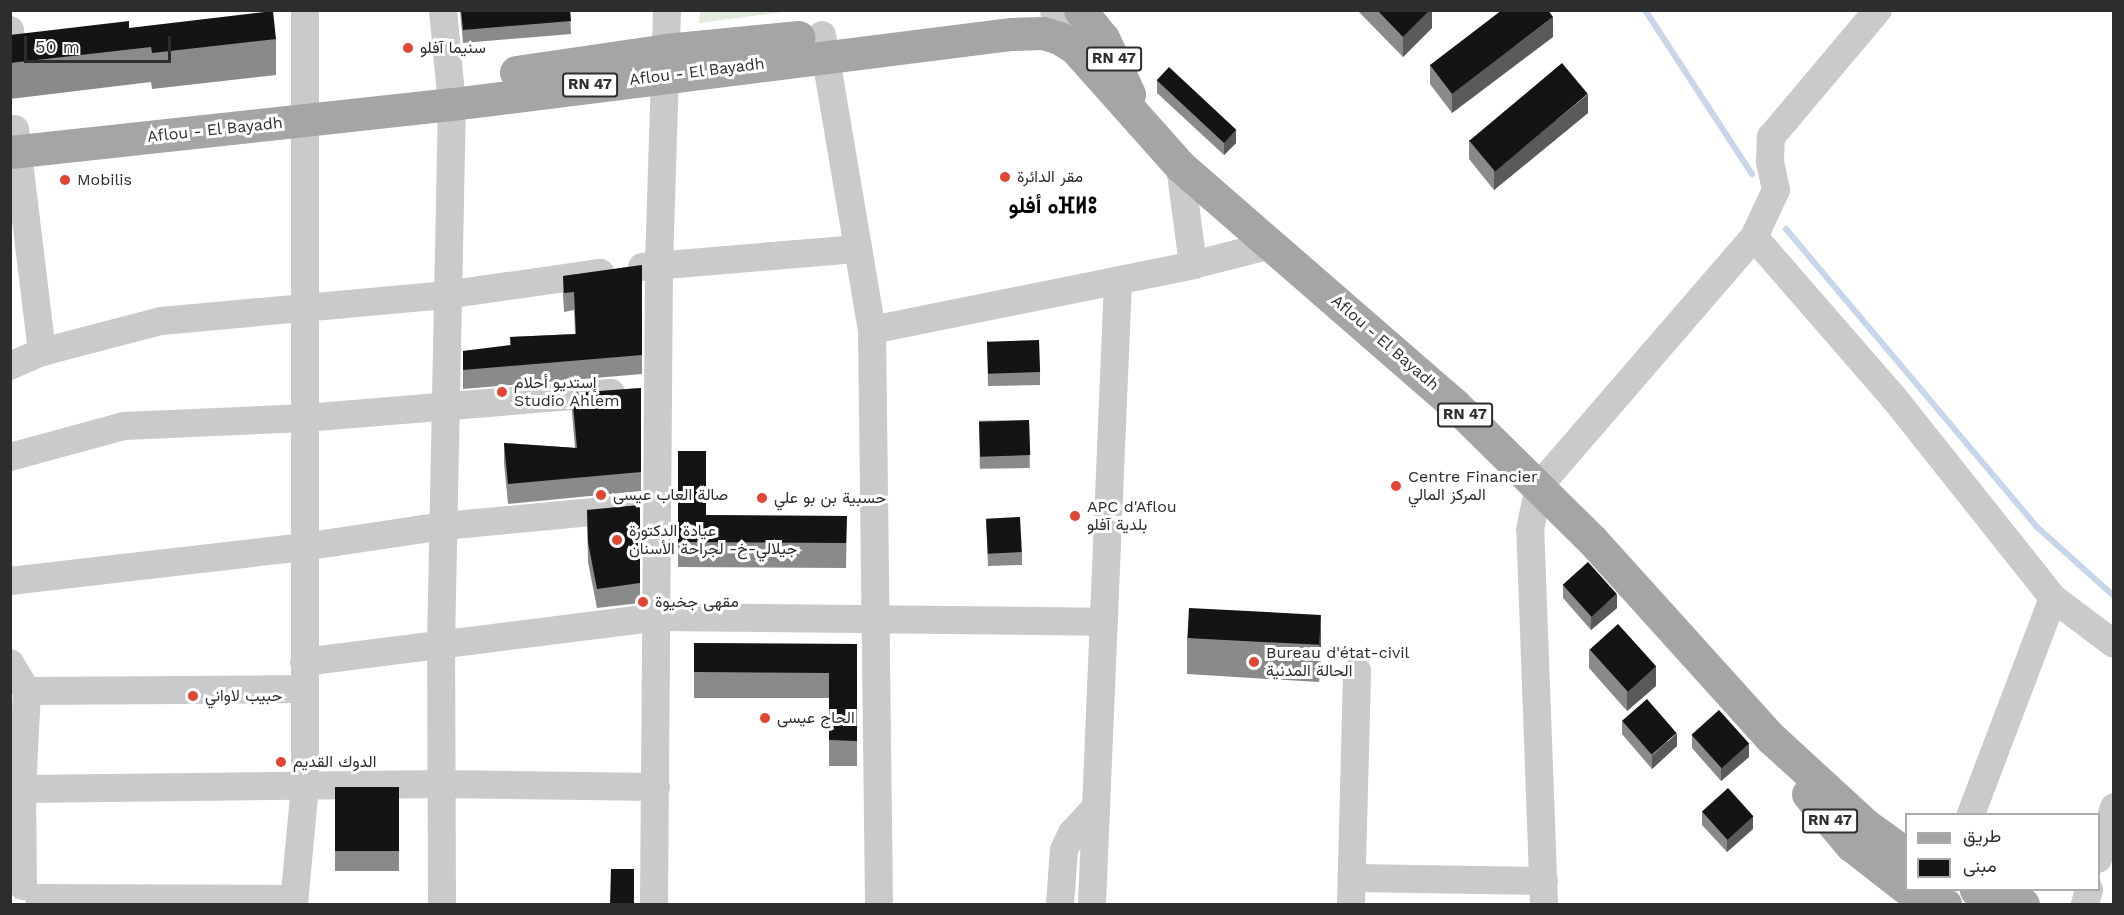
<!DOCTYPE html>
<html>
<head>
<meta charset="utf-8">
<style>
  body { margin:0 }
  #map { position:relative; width:2124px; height:915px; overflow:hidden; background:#fff; font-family:"Work Sans",Vazirmatn,"Noto Sans Tifinagh",sans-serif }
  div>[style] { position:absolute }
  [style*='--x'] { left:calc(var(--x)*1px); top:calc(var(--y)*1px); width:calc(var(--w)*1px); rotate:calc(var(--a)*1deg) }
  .green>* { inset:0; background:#e1eadb }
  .stream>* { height:6px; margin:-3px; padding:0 3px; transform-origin:3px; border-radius:3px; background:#c8d6ea }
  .minor>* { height:28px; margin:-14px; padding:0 14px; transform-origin:14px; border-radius:14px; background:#cacaca }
  .major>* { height:33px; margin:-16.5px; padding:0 16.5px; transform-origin:16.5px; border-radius:16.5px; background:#a5a5a5 }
  .wall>* { inset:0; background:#8a8a8a; transform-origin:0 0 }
  .shaded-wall>* { inset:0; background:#5a5a5a }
  .building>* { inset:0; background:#141414; transform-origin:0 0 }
  .dots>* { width:16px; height:16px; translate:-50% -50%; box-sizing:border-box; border:3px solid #fff; border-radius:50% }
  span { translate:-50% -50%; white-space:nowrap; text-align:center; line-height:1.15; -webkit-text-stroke:6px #fff; paint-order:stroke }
  .shield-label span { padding:2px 4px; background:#fff; border:2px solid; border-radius:4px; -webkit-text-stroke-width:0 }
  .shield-label { font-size:15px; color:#2d2d2d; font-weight:700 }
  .poi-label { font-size:16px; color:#2d2d2d }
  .left { translate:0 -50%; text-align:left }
  .street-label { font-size:16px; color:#2d2d2d }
  .district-label { font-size:22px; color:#000; font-weight:700 }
  .frame { position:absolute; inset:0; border:12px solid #2d2d2d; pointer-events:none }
  .legend { position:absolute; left:1905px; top:813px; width:195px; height:78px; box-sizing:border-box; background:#fff; border:2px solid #ababab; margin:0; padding:8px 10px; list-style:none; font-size:18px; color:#2d2d2d }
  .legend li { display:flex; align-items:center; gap:12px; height:30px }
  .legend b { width:30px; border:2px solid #ababab }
  .scale { position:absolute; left:24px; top:36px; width:147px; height:27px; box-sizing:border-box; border:3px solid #2d2d2d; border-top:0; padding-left:8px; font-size:18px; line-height:21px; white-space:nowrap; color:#2d2d2d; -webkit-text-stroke:4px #fff; paint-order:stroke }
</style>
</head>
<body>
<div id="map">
  <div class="green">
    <div style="clip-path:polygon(700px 11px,700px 10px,790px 11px,699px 23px)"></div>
  </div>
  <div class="stream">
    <div style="--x:1645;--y:10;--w:196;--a:56.9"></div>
    <div style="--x:1786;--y:229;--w:390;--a:49.9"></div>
    <div style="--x:2037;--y:527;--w:103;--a:41.9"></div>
  </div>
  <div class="minor">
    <div style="--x:1054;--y:10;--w:28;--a:80"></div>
    <div style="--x:1059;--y:38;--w:20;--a:-45"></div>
    <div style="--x:10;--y:30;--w:15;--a:82"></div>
    <div style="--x:822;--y:35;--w:299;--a:80.4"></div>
    <div style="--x:872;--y:330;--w:574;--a:89.3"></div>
    <div style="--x:15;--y:129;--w:225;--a:83.1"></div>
    <div style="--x:1754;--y:237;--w:213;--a:49"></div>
    <div style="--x:1894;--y:398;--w:256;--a:51.5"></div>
    <div style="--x:2053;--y:598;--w:76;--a:37"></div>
    <div style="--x:1193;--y:265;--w:81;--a:-14.4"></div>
    <div style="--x:642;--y:267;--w:217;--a:-4.8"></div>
    <div style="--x:872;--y:330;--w:328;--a:-11.4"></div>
    <div style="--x:1193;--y:265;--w:100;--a:-97.5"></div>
    <div style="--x:10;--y:366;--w:35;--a:-24"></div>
    <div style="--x:42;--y:352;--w:123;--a:-14.6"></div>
    <div style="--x:161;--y:321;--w:285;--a:-5.2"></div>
    <div style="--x:445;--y:295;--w:157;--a:-8.1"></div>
    <div style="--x:10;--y:457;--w:118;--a:-15.2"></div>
    <div style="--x:124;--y:426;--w:181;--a:-2.5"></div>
    <div style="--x:305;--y:418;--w:307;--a:-4.7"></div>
    <div style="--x:10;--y:581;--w:295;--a:-6.6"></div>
    <div style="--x:303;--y:547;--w:143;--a:-8.5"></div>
    <div style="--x:444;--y:526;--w:182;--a:-5.4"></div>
    <div style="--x:304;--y:662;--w:357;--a:-7.2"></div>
    <div style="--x:658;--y:617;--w:444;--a:0.6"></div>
    <div style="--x:10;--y:663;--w:33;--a:59"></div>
    <div style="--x:27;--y:691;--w:98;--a:92.9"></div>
    <div style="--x:22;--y:789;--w:97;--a:89.4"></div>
    <div style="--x:27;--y:691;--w:276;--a:-0.4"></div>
    <div style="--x:22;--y:789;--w:419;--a:-0.7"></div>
    <div style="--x:441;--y:784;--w:215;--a:0.8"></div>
    <div style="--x:1971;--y:814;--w:231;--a:-69.2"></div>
    <div style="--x:2098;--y:859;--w:54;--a:-72.9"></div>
    <div style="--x:1352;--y:878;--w:192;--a:0.9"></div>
    <div style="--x:39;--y:898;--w:255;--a:0.2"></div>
    <div style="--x:294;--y:904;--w:119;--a:-84.7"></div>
    <div style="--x:305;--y:786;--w:776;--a:-90"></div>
    <div style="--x:442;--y:904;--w:259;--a:-90.2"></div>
    <div style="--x:441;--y:645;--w:541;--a:-88.84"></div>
    <div style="--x:452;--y:104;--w:94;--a:-95.5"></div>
    <div style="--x:654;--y:904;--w:639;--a:-89.55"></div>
    <div style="--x:659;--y:265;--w:255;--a:-88.2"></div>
    <div style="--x:1060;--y:904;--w:54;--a:-85.8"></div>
    <div style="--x:1064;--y:850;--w:19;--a:-65"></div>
    <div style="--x:1072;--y:833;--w:34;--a:-47"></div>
    <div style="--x:1092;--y:904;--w:624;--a:-87.61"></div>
    <div style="--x:1351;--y:904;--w:233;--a:-88.5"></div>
    <div style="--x:1544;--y:904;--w:374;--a:-92.1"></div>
    <div style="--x:1530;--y:530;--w:45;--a:-78.4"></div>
    <div style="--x:1539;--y:486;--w:329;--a:-49.2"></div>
    <div style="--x:1754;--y:237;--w:52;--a:-64.9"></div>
    <div style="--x:1776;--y:190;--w:30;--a:-102"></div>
    <div style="--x:1770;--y:161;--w:24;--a:-88"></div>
    <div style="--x:1771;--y:137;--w:166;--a:-49.9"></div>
    <div style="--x:2085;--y:904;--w:15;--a:-74"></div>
  </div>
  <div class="major">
    <div style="--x:1080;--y:10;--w:36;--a:51"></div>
    <div style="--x:1103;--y:38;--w:62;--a:65.1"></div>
    <div style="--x:516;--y:72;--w:152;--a:-8.3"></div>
    <div style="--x:666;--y:50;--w:133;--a:-5.6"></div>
    <div style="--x:10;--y:152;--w:445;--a:-6.2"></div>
    <div style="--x:452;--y:104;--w:564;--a:-7.13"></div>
    <div style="--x:1012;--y:34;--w:31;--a:-2"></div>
    <div style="--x:1043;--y:33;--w:17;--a:17"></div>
    <div style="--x:1059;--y:38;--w:19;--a:32"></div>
    <div style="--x:1075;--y:48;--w:158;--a:48.3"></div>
    <div style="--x:1180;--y:166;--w:362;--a:41"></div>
    <div style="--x:1453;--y:403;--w:195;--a:44.6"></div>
    <div style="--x:1592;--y:540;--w:267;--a:47.9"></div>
    <div style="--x:1771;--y:738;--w:130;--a:42.5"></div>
    <div style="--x:1867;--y:826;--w:48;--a:35.7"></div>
    <div style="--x:1808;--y:794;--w:67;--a:49.9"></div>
    <div style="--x:1851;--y:845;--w:70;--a:38"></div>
    <div style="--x:1910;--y:890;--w:38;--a:22"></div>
    <div style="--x:1976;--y:890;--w:49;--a:16.6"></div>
  </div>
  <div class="wall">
    <div style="clip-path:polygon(460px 10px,570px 10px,571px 34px,463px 43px)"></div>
    <div style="clip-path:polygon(1357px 10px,1432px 10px,1432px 28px,1403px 57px)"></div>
    <div style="clip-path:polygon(129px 28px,276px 39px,276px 75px,152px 89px,151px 82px,10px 99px,10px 35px)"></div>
    <div style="clip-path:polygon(1553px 37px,1452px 113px,1430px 84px,1430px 65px)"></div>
    <div style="clip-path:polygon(1157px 80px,1236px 143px,1224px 155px,1157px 93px)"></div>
    <div style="clip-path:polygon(1588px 113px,1494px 190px,1469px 159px,1469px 140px)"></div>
    <div style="clip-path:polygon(642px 265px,642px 374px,463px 389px,463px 351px,510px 345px,510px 337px,575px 334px,574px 310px,564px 312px,563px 295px,563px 276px)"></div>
    <div style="clip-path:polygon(987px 341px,1040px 372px,1040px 385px,988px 386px)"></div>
    <div style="clip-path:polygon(641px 388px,641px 491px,508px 504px,504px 463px,504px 443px,575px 448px,572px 413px,572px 393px)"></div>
    <div style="left:1029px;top:420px;width:48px;height:50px;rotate:89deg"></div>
    <div style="clip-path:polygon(678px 451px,706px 515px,847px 516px,846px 568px,678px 567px)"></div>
    <div style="clip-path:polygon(640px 505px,640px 603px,597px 608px,588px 562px,587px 510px)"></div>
    <div style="clip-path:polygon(986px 519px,1022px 552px,1022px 565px,988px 566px)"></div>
    <div style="clip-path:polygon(1563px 585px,1617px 608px,1591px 630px,1563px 598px)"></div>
    <div style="clip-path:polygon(1321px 615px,1321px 651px,1319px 682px,1187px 674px,1187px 638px)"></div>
    <div style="clip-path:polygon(694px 643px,857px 644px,857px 766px,829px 766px,829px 698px,694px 698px)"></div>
    <div style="clip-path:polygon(1589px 649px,1656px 686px,1627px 711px,1589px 668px)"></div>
    <div style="clip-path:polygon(1622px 721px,1677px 746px,1652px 769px,1622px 734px)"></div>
    <div style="clip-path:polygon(1692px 735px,1749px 757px,1721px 781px,1692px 748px)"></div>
    <div style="left:335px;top:787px;width:64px;height:84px"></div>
    <div style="clip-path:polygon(1702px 811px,1753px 829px,1727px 852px,1702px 825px)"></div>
  </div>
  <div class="shaded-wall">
    <div style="clip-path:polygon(1430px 10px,1432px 10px,1432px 28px,1403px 57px,1403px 37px)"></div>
    <div style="clip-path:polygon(1553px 17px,1553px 37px,1452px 113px,1452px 94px)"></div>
    <div style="clip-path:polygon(1588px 94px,1588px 113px,1494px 190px,1494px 171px)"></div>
    <div style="clip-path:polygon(1236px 130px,1236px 143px,1224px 155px,1224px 142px)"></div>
    <div style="clip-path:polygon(1617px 594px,1617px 608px,1591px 630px,1591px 617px)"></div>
    <div style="clip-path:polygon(1321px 615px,1321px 651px,1319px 682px,1319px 646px)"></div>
    <div style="clip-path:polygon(1656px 666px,1656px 686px,1627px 711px,1627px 691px)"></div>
    <div style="clip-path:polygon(1677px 733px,1677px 746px,1652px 769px,1652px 756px)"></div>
    <div style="clip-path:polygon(1749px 743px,1749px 757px,1721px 781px,1721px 768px)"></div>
    <div style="clip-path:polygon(1753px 816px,1753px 829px,1727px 852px,1727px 839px)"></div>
  </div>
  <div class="building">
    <div style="clip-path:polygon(461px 10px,570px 10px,571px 21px,463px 30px)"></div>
    <div style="clip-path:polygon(1377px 10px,1430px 10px,1403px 37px)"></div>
    <div style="clip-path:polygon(1502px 10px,1548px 10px,1553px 17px,1452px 94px,1430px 65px)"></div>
    <div style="clip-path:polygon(273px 11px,276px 39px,152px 53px,151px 47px,10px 63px,10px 35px,129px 21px,129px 28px)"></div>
    <div style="left:1562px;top:63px;width:40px;height:121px;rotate:50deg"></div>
    <div style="left:1169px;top:67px;width:92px;height:18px;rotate:43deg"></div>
    <div style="clip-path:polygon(642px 265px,642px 355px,463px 370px,463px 351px,511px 345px,510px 337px,576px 334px,574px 292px,564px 293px,563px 276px)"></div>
    <div style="left:1039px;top:340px;width:32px;height:52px;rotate:88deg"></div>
    <div style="clip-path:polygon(641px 388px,641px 472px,508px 484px,504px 443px,577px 448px,572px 393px)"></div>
    <div style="left:1029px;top:420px;width:35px;height:50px;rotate:88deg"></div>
    <div style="clip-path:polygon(678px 451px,706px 451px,706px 515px,847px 516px,846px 543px,678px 542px)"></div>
    <div style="clip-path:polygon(640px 505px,640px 583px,597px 589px,588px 542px,587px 510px)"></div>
    <div style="left:1020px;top:517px;width:35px;height:34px;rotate:87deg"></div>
    <div style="left:1588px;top:562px;width:43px;height:34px;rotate:48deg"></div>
    <div style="left:1189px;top:608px;width:132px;height:30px;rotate:3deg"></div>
    <div style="left:1618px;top:624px;width:57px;height:38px;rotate:48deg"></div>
    <div style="clip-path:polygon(694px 643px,857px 644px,857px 741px,829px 740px,829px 673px,694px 672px)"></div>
    <div style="left:1647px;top:699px;width:45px;height:33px;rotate:49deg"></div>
    <div style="left:1719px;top:710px;width:45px;height:37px;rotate:48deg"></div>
    <div style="left:335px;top:787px;width:64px;height:64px"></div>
    <div style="left:1728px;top:788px;width:38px;height:35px;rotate:48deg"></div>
    <div style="clip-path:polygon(611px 869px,634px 869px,634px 904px,551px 904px,551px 903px,610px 904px)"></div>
  </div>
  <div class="dots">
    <div style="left:408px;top:48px;background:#df4634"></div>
    <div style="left:1005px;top:177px;background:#df4634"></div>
    <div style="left:65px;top:180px;background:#df4634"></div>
    <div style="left:502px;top:392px;background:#df4634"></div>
    <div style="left:1396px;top:486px;background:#df4634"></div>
    <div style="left:601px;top:495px;background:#df4634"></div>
    <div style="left:762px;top:498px;background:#df4634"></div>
    <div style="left:1075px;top:516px;background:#df4634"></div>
    <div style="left:617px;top:540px;background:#df4634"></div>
    <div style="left:643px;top:602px;background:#df4634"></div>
    <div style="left:1254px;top:662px;background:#df4634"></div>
    <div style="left:193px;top:696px;background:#df4634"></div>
    <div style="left:765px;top:718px;background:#df4634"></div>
    <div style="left:281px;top:762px;background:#df4634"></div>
  </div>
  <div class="shield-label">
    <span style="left:1114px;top:59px">RN 47</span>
    <span style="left:590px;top:85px">RN 47</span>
    <span style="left:1465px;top:415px">RN 47</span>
    <span style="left:1830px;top:821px">RN 47</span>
  </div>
  <div class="poi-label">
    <span class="left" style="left:420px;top:48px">سنيما آفلو</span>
    <span class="left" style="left:1017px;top:177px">مقر الدائرة</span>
    <span class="left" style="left:77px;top:180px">Mobilis</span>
    <span class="left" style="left:514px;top:392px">إستديو أحلام<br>Studio Ahlem</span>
    <span class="left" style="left:1408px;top:486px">Centre Financier<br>المركز المالي</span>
    <span class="left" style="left:613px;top:495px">صالة العاب عيسى</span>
    <span class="left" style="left:774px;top:498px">حسبية بن بو علي</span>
    <span class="left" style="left:1087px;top:516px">APC d'Aflou<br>بلدية آفلو</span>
    <span class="left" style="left:629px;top:540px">عيادة الدكتورة<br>جيلالي-خ- لجراحة الأسنان</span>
    <span class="left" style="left:655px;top:602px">مقهى جخيوة</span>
    <span class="left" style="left:1266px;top:662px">Bureau d'état-civil<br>الحالة المدنية</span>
    <span class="left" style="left:205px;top:696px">حبيب لاواني</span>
    <span class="left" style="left:777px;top:718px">الحاج عيسى</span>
    <span class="left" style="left:293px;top:762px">الدوك القديم</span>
  </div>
  <div class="street-label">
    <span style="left:697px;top:72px;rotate:-7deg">Aflou - El Bayadh</span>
    <span style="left:215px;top:130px;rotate:-6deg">Aflou - El Bayadh</span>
    <span style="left:1385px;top:343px;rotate:41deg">Aflou - El Bayadh</span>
  </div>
  <div class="district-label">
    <span style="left:1053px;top:206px">أفلو ⴰⴼⵍⵓ</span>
  </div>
  <div class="frame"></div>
  <ul class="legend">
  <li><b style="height:8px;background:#a5a5a5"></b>طريق</li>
  <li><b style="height:16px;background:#141414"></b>مبنى</li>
  </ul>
  <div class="scale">50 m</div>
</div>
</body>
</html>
